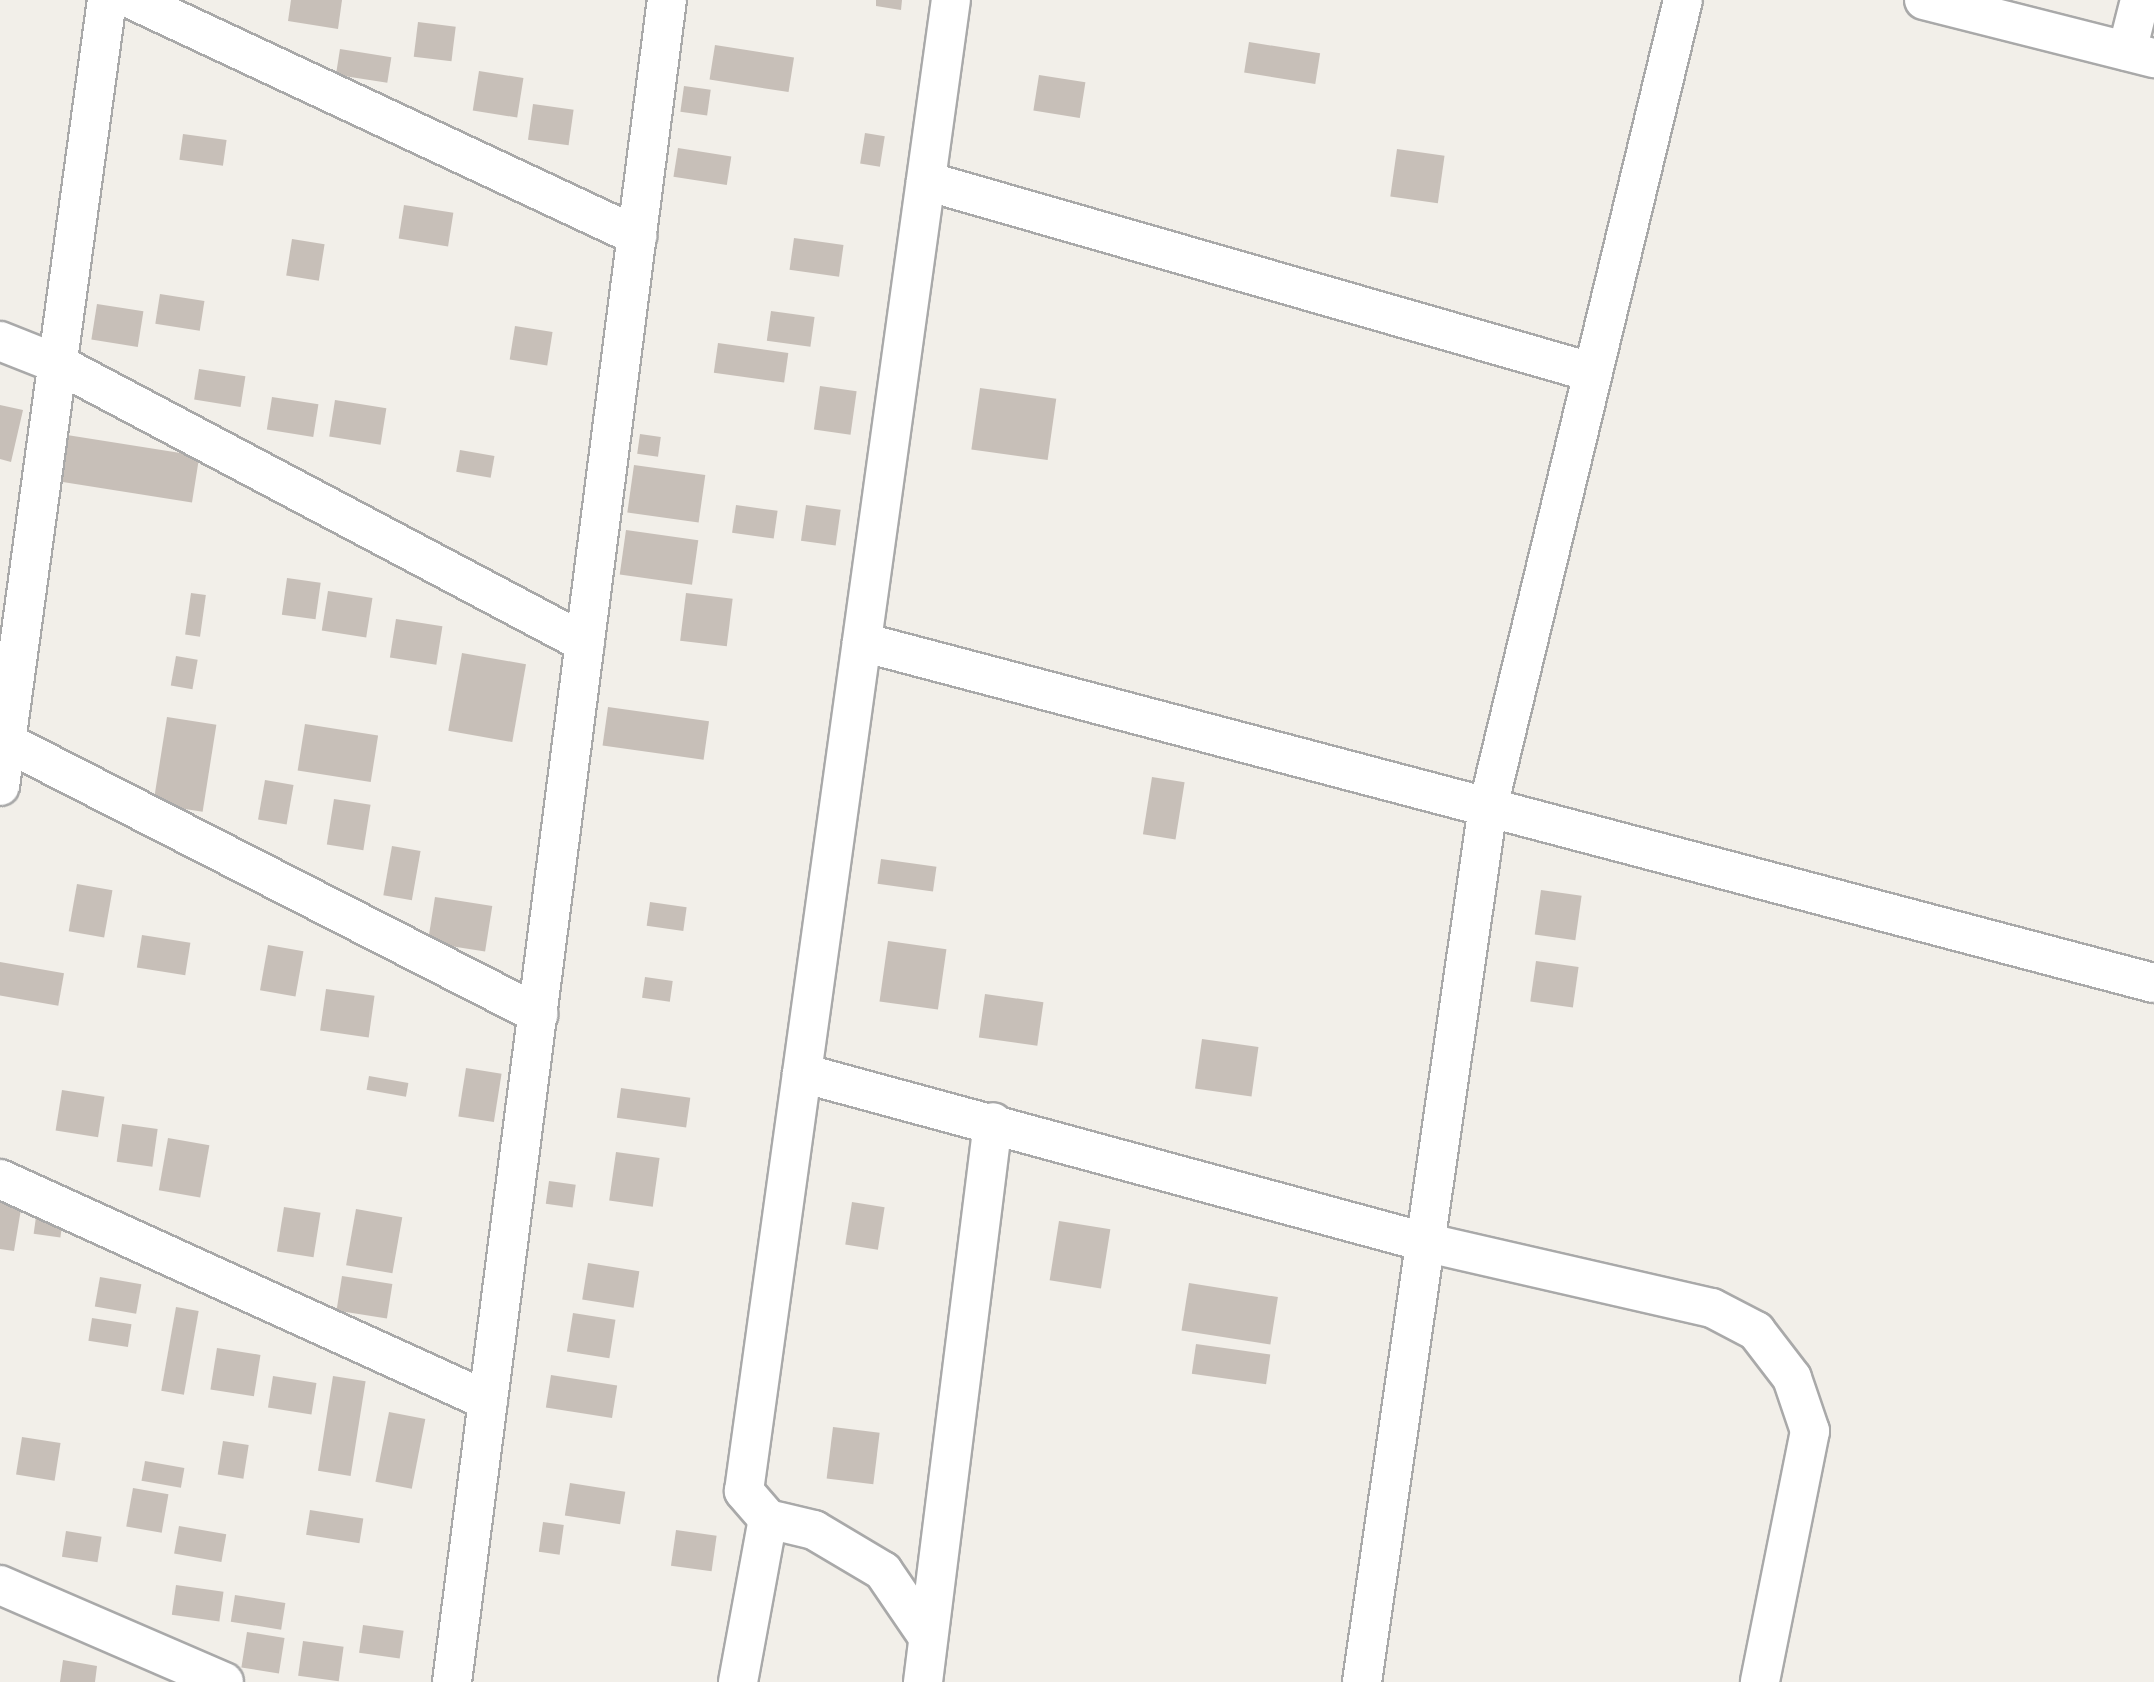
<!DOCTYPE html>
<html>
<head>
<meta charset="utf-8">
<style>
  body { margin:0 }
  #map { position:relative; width:2154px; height:1682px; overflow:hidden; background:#f2efe9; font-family:Jost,sans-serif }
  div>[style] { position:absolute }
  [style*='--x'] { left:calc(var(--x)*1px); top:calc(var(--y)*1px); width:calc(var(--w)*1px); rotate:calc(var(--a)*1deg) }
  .building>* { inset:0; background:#c7bfb8; transform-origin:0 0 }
  .roads { filter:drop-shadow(2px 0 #a9a9a9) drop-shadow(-2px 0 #a9a9a9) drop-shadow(0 2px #a9a9a9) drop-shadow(0 -2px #a9a9a9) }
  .minor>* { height:38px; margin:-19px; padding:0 19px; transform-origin:19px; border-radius:19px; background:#fff }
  span { translate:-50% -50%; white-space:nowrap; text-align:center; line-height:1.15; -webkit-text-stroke:10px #fff; paint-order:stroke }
</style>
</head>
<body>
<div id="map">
  <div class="building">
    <div style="clip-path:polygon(291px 0,342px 0,338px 29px,288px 21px)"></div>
    <div style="clip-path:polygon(876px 0,902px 0,901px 10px,876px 6px)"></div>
    <div style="left:418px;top:22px;width:38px;height:35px;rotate:7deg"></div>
    <div style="left:1249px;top:42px;width:72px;height:31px;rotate:9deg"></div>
    <div style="left:715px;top:45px;width:80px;height:35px;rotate:9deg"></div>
    <div style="left:340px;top:49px;width:52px;height:26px;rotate:9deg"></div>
    <div style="left:479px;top:71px;width:45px;height:40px;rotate:9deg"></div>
    <div style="left:1039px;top:75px;width:47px;height:36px;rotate:9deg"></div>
    <div style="left:684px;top:86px;width:27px;height:26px;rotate:8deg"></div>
    <div style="left:533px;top:104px;width:41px;height:36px;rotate:8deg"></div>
    <div style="left:865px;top:133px;width:20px;height:31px;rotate:9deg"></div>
    <div style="left:183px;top:134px;width:44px;height:26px;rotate:8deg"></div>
    <div style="left:678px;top:148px;width:54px;height:29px;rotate:9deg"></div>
    <div style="left:1397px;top:149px;width:48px;height:48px;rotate:8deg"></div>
    <div style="left:404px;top:205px;width:50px;height:34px;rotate:9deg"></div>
    <div style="left:794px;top:238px;width:50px;height:32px;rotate:8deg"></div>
    <div style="left:292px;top:239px;width:33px;height:37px;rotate:9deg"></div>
    <div style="left:160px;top:294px;width:45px;height:30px;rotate:9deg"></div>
    <div style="left:97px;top:304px;width:47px;height:36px;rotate:9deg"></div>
    <div style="left:771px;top:311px;width:44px;height:30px;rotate:8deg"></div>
    <div style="left:515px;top:326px;width:38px;height:34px;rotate:9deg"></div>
    <div style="left:718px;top:343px;width:71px;height:30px;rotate:8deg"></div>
    <div style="left:199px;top:369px;width:47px;height:31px;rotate:9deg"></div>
    <div style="left:820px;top:386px;width:37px;height:44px;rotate:8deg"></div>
    <div style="left:980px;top:388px;width:77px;height:62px;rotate:8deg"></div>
    <div style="left:272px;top:397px;width:47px;height:33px;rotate:9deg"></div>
    <div style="left:335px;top:400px;width:52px;height:37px;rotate:9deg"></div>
    <div style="clip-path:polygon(0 405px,23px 410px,11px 462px,0 459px)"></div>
    <div style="left:640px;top:434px;width:21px;height:20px;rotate:8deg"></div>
    <div style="left:67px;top:435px;width:134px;height:47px;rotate:9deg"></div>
    <div style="left:460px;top:450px;width:35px;height:22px;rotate:10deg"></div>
    <div style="left:634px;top:465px;width:72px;height:48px;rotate:8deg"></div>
    <div style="left:736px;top:505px;width:42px;height:28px;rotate:8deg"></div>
    <div style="left:806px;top:505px;width:35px;height:36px;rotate:8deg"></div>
    <div style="left:626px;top:530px;width:73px;height:45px;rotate:8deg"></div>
    <div style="left:287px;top:578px;width:34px;height:37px;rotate:8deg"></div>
    <div style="left:328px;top:591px;width:45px;height:40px;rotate:9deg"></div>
    <div style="left:191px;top:593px;width:15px;height:42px;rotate:8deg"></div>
    <div style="left:686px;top:593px;width:47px;height:48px;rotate:7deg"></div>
    <div style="left:396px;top:619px;width:47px;height:39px;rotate:9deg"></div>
    <div style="left:462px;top:653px;width:65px;height:79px;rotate:10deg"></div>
    <div style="left:176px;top:656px;width:22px;height:30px;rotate:10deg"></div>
    <div style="left:608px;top:707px;width:102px;height:39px;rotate:8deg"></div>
    <div style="left:167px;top:717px;width:50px;height:88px;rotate:9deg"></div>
    <div style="left:305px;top:724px;width:74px;height:47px;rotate:9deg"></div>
    <div style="left:1152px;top:777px;width:33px;height:58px;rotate:9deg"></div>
    <div style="left:265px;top:780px;width:29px;height:40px;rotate:10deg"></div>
    <div style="left:334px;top:799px;width:37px;height:46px;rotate:9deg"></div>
    <div style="left:392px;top:846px;width:29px;height:50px;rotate:10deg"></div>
    <div style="left:881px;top:859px;width:56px;height:25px;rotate:8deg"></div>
    <div style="left:77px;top:884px;width:36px;height:48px;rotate:10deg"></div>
    <div style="left:1541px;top:890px;width:41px;height:45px;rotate:8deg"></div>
    <div style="left:435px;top:897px;width:58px;height:46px;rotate:9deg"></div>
    <div style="left:650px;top:902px;width:37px;height:24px;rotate:8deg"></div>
    <div style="left:142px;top:935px;width:49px;height:33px;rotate:9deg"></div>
    <div style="left:888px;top:941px;width:59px;height:61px;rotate:8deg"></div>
    <div style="left:268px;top:945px;width:36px;height:46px;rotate:10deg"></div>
    <div style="left:1536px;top:961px;width:43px;height:41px;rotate:8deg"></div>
    <div style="left:0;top:962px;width:65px;height:33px;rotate:10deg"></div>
    <div style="left:645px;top:977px;width:28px;height:21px;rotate:8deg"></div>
    <div style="left:326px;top:989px;width:49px;height:42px;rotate:8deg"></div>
    <div style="left:985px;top:994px;width:59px;height:44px;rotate:8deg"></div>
    <div style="left:1202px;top:1039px;width:57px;height:50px;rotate:8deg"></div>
    <div style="left:466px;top:1068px;width:36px;height:49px;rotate:9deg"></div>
    <div style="left:369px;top:1076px;width:40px;height:14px;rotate:10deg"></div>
    <div style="left:621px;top:1088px;width:70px;height:30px;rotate:8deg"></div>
    <div style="left:62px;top:1090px;width:43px;height:41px;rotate:9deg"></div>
    <div style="left:122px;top:1124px;width:36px;height:38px;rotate:8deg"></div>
    <div style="left:168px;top:1138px;width:42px;height:53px;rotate:10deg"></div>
    <div style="left:616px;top:1152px;width:44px;height:49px;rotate:8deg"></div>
    <div style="left:549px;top:1181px;width:27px;height:23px;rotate:8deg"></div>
    <div style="clip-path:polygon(0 1193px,23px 1197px,14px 1251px,0 1249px)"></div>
    <div style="left:852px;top:1202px;width:33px;height:43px;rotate:9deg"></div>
    <div style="left:284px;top:1207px;width:37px;height:45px;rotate:9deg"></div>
    <div style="left:356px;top:1209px;width:47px;height:57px;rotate:10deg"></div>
    <div style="left:36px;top:1217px;width:27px;height:17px;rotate:8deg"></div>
    <div style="left:1059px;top:1221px;width:52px;height:60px;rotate:9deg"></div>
    <div style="left:588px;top:1263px;width:52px;height:37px;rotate:9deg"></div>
    <div style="left:342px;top:1276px;width:51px;height:35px;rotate:9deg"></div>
    <div style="left:100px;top:1277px;width:42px;height:30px;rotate:10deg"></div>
    <div style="left:1189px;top:1283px;width:90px;height:48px;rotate:9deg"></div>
    <div style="left:176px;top:1307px;width:23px;height:85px;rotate:10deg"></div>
    <div style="left:573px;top:1313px;width:43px;height:39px;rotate:9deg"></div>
    <div style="left:92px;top:1318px;width:40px;height:23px;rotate:9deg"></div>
    <div style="left:1196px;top:1344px;width:75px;height:30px;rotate:8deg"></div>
    <div style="left:217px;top:1348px;width:44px;height:42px;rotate:9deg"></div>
    <div style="left:551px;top:1375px;width:67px;height:33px;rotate:9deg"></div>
    <div style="left:273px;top:1376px;width:44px;height:32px;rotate:9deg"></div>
    <div style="left:333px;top:1376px;width:33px;height:96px;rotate:9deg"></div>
    <div style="left:389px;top:1412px;width:37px;height:71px;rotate:11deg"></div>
    <div style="left:833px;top:1427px;width:47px;height:52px;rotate:7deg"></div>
    <div style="left:22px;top:1437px;width:39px;height:38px;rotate:9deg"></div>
    <div style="left:223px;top:1441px;width:26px;height:34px;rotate:9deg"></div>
    <div style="left:145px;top:1461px;width:40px;height:20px;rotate:10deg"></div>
    <div style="left:570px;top:1483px;width:56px;height:33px;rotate:9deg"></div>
    <div style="left:133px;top:1488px;width:36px;height:39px;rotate:10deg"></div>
    <div style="left:310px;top:1510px;width:54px;height:25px;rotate:9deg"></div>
    <div style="left:543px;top:1522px;width:21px;height:30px;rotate:8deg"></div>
    <div style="left:179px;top:1526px;width:48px;height:28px;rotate:10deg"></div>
    <div style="left:676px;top:1530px;width:41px;height:36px;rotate:8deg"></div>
    <div style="left:66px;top:1531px;width:36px;height:26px;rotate:9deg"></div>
    <div style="left:176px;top:1585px;width:48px;height:30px;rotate:8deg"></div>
    <div style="left:235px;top:1595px;width:51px;height:27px;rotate:9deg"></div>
    <div style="left:363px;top:1625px;width:41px;height:28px;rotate:8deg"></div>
    <div style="left:247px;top:1632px;width:38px;height:36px;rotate:9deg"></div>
    <div style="left:303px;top:1641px;width:41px;height:35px;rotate:8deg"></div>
    <div style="clip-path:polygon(63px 1660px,97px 1666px,95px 1682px,60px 1682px)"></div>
  </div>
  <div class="roads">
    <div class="minor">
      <div style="--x:133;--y:0;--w:557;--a:25.09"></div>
      <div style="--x:1924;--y:0;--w:237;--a:14.2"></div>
      <div style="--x:2127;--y:51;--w:53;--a:-75.7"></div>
      <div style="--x:926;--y:181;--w:692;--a:16.03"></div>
      <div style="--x:0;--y:341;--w:62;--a:21.6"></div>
      <div style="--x:58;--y:364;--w:596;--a:27.9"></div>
      <div style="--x:862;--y:642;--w:1336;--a:14.79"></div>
      <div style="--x:6;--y:742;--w:598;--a:27.08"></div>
      <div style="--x:0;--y:786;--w:793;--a:-82.25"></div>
      <div style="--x:802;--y:1073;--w:649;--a:15.19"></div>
      <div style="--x:1428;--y:1243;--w:291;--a:12.9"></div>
      <div style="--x:1712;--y:1308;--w:50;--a:27.6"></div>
      <div style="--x:1756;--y:1331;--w:59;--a:52.5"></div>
      <div style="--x:1792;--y:1378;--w:56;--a:71.2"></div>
      <div style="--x:1810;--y:1431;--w:256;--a:101.3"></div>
      <div style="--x:0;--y:1179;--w:536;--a:24.46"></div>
      <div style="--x:0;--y:1585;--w:244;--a:23.4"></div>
      <div style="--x:926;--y:1634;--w:76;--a:-124.3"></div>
      <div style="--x:883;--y:1571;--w:80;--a:-149.3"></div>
      <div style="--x:814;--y:1530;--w:47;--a:-166.6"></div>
      <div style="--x:768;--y:1519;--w:37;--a:-131"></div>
      <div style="--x:744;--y:1491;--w:1505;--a:-82.1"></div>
      <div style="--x:452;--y:1682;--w:1696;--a:-82.72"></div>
      <div style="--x:738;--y:1682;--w:166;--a:-79.6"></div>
      <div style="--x:923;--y:1682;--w:564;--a:-82.87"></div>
      <div style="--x:1362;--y:1682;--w:884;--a:-81.81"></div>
      <div style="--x:1488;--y:807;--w:830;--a:-76.42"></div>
    </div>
  </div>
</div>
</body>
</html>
